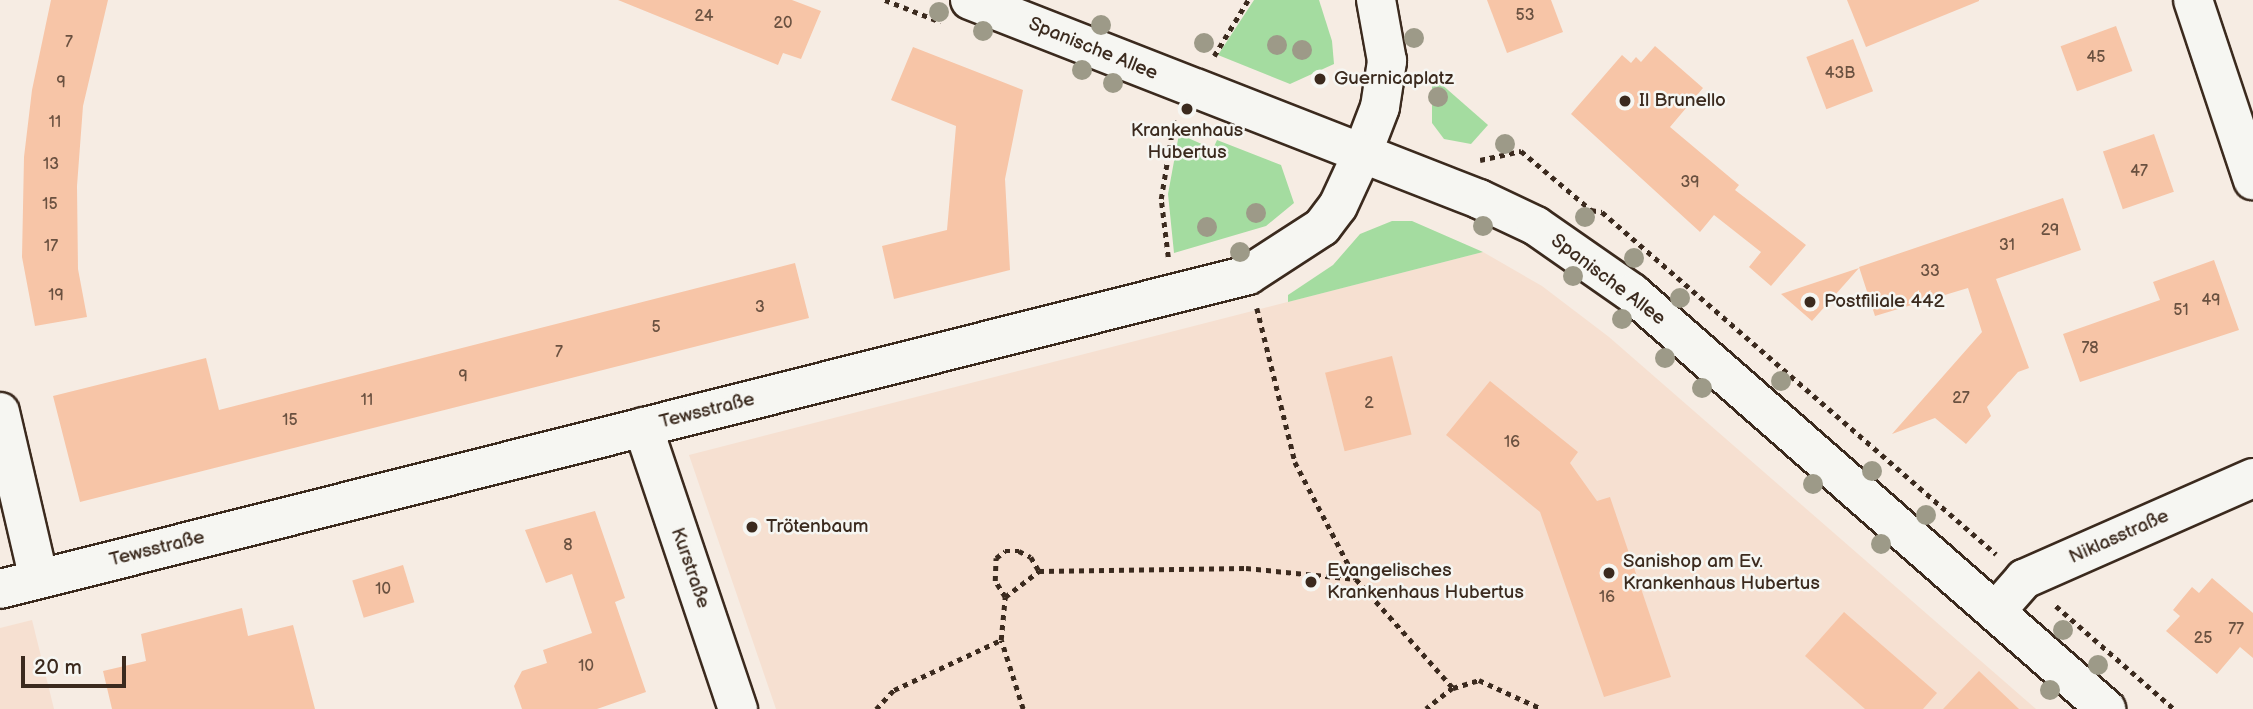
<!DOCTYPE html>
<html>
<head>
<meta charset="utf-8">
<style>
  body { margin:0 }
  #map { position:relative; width:2253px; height:709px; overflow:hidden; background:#f6ece3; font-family:"Balsamiq Sans",sans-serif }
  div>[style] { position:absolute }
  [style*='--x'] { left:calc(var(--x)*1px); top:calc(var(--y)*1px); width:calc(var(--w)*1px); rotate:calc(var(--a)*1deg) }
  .built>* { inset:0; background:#f6e0d1 }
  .green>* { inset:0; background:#a4dca0 }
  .building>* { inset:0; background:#f7c5a7; transform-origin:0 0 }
  .path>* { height:4.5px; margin-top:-2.25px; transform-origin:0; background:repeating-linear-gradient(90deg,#3b2a1e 0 5px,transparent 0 10px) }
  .roads { filter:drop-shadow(2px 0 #3b2a1e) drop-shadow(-2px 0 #3b2a1e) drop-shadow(0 2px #3b2a1e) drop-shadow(0 -2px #3b2a1e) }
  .street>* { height:38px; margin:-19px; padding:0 19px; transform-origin:19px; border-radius:19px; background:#f6f6f2 }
  .secondary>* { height:38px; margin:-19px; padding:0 19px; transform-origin:19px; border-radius:19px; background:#f6f6f2 }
  .trees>* { width:20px; height:20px; margin:-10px; border-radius:50%; background:#9d9a88 }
  .dots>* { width:19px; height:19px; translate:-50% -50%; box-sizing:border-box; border:4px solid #f6f6f2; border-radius:50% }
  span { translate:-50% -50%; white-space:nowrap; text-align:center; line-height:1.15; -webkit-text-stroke:5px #f6f6f2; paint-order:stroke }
  .number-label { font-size:16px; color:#6a5140 }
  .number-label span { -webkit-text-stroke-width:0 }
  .street-label { font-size:19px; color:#3b2a1e }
  .poi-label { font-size:19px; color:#3b2a1e }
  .left { translate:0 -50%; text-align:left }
  .scale { position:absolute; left:21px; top:656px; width:105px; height:32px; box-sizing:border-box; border:4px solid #3b2a1e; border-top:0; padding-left:9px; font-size:21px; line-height:24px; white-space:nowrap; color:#3b2a1e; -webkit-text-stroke:5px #f6f6f2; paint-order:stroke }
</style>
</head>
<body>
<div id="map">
  <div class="built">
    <div style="clip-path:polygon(1483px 252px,1542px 286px,1609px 337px,2036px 709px,776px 709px,689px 455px)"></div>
    <div style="clip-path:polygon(32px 620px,54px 709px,0 709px,0 628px)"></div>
  </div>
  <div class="green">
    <div style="clip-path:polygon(1254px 0,1319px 0,1332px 41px,1334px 64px,1290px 84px,1218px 55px)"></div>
    <div style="clip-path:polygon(1432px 76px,1488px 125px,1471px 144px,1444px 139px,1432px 123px)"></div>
    <div style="clip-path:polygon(1179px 134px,1213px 149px,1217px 140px,1281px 165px,1294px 203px,1266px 226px,1174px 253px,1168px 194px)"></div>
    <div style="clip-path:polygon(1392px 221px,1412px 221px,1483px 252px,1288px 302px,1288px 295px,1333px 265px,1360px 234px)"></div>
  </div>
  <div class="building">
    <div style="clip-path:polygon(51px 0,108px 0,83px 106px,77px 186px,78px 269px,87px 317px,35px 326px,22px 257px,24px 157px,32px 90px)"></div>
    <div style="clip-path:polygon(618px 0,792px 0,821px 11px,801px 59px,783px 53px,778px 65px)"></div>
    <div style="clip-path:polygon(1487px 0,1551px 0,1563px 32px,1507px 53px)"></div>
    <div style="clip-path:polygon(1847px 0,1979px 0,1979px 1px,1866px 47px)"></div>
    <div style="left:2116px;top:26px;width:48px;height:59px;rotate:70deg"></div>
    <div style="left:1853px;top:39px;width:56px;height:50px;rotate:69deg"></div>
    <div style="clip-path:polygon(1655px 46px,1703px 88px,1670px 127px,1739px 185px,1735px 190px,1806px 245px,1771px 286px,1749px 267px,1761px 252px,1714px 215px,1700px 232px,1571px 114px,1622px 55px,1631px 63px,1636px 57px,1641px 62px)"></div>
    <div style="clip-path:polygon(913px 47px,1023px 90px,1005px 179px,1010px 270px,894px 299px,882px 246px,947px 230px,956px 126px,891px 100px)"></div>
    <div style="left:2154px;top:134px;width:61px;height:54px;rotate:71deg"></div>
    <div style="clip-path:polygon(2063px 198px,2081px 250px,1996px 279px,2029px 368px,2018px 372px,1987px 407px,1991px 416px,1966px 444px,1935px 418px,1892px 434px,1982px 332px,1968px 288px,1875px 316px,1859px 267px)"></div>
    <div style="clip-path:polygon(2214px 260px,2239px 330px,2080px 382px,2063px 334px,2160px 300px,2153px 282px)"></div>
    <div style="clip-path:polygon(795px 263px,809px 318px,80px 502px,53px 396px,206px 358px,219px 410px)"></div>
    <div style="clip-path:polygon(1859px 268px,1812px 321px,1781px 294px)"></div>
    <div style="left:1392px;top:356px;width:81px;height:69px;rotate:76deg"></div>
    <div style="clip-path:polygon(1490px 381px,1578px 452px,1570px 463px,1597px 501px,1610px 497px,1671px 677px,1604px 697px,1540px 512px,1446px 435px)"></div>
    <div style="clip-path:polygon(595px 511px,625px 598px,615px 602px,646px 692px,597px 709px,522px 709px,514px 686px,522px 671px,547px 663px,543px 650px,592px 633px,572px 574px,546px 583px,525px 530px)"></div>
    <div style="left:403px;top:565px;width:39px;height:53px;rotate:73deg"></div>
    <div style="clip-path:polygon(2212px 578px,2253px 613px,2253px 658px,2240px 647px,2217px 674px,2166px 631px,2180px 616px,2173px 610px,2182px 599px,2192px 587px,2199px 593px)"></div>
    <div style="clip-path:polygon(242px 608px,248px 636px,293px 625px,315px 709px,112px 709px,103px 671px,146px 661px,141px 634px)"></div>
    <div style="clip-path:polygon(1844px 612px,1937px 693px,1923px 709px,1865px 709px,1805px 656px)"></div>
    <div style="clip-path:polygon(1979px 671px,2019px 709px,1943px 709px)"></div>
  </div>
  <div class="path">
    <div style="--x:885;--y:0;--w:60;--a:21.4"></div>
    <div style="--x:1214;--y:56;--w:66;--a:-58.7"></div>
    <div style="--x:1480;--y:160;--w:42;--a:-12.4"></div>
    <div style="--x:1521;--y:151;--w:92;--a:40.1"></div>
    <div style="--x:1591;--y:210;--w:11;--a:10"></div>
    <div style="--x:1602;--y:212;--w:522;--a:40.96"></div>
    <div style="--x:1168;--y:257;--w:58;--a:-96.9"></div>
    <div style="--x:1161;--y:199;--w:80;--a:-80.7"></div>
    <div style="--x:1257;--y:308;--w:159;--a:76.1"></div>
    <div style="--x:1295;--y:462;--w:132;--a:62.5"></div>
    <div style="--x:1356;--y:579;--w:146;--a:48.3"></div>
    <div style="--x:1453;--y:688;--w:34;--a:142"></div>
    <div style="--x:1005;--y:597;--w:19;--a:-122"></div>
    <div style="--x:995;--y:581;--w:23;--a:-88"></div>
    <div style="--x:996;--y:558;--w:11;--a:-38"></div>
    <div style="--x:1005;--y:551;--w:14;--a:0"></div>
    <div style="--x:1019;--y:551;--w:13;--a:27"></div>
    <div style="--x:1031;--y:557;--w:16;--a:60"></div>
    <div style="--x:2056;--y:606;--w:157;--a:41.1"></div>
    <div style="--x:1453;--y:688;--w:27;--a:-17"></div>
    <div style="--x:1479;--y:680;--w:69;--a:24.7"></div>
    <div style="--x:876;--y:709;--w:26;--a:-47"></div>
    <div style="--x:894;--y:690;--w:118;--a:-25"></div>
    <div style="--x:1023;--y:709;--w:72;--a:-107.7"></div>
    <div style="--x:1001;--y:640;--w:43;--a:-84.7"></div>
    <div style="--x:1005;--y:597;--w:43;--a:-37.4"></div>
    <div style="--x:1039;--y:571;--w:207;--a:-0.8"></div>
    <div style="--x:1246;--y:568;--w:111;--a:5.7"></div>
  </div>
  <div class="roads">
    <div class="street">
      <div style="--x:2193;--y:0;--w:190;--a:71.6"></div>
      <div style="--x:0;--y:412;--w:171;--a:76.9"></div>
      <div style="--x:643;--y:427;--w:298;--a:71.4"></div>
      <div style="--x:0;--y:589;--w:1287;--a:-14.12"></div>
      <div style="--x:1248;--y:275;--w:88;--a:-33"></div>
      <div style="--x:1322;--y:227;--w:26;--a:-53"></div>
      <div style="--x:1338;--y:206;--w:57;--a:-65.2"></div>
      <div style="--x:1362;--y:154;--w:50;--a:-69"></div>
      <div style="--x:1380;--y:107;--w:47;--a:-81.3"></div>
      <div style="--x:1387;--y:61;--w:62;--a:-100.2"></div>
      <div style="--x:1996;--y:611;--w:43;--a:-48.8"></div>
      <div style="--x:2024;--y:579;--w:250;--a:-23.8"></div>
    </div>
    <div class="secondary">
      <div style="--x:970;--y:0;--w:547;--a:21.35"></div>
      <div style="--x:1479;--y:199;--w:63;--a:25.3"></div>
      <div style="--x:1536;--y:226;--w:117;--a:34.9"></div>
      <div style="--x:1632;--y:293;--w:631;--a:41.27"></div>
    </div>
  </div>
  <div class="trees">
    <div style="left:939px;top:12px"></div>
    <div style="left:1101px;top:25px"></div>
    <div style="left:983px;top:31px"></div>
    <div style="left:1414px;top:38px"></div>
    <div style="left:1204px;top:43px"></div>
    <div style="left:1277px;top:45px"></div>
    <div style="left:1302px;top:50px"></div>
    <div style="left:1082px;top:70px"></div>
    <div style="left:1113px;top:83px"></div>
    <div style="left:1438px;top:97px"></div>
    <div style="left:1505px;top:144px"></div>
    <div style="left:1256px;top:213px"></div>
    <div style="left:1585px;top:217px"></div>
    <div style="left:1483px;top:226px"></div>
    <div style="left:1207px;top:227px"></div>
    <div style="left:1240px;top:252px"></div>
    <div style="left:1634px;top:258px"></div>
    <div style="left:1573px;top:276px"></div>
    <div style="left:1680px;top:298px"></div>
    <div style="left:1622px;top:319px"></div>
    <div style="left:1665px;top:358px"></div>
    <div style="left:1781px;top:381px"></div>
    <div style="left:1702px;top:388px"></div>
    <div style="left:1872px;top:471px"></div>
    <div style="left:1813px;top:484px"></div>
    <div style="left:1926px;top:515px"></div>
    <div style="left:1881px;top:544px"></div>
    <div style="left:2063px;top:630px"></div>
    <div style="left:2098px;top:665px"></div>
    <div style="left:2050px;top:690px"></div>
  </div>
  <div class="dots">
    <div style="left:1320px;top:79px;background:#3b2a1e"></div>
    <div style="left:1625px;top:101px;background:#3b2a1e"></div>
    <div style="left:1187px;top:109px;background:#3b2a1e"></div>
    <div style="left:1810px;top:302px;background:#3b2a1e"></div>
    <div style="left:752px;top:527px;background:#3b2a1e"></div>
    <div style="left:1609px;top:573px;background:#3b2a1e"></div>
    <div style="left:1311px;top:582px;background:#3b2a1e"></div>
  </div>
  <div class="number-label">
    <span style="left:1525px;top:16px">53</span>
    <span style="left:704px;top:17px">24</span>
    <span style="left:783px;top:24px">20</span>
    <span style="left:69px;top:43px">7</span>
    <span style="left:2096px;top:58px">45</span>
    <span style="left:1840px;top:74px">43B</span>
    <span style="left:61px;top:83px">9</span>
    <span style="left:55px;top:123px">11</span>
    <span style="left:51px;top:165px">13</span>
    <span style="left:2139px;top:172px">47</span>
    <span style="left:1690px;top:183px">39</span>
    <span style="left:50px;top:205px">15</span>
    <span style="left:2050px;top:231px">29</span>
    <span style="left:2007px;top:246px">31</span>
    <span style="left:51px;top:247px">17</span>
    <span style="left:1930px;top:272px">33</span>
    <span style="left:56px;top:296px">19</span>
    <span style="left:2211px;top:301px">49</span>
    <span style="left:760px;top:308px">3</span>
    <span style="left:2181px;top:311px">51</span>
    <span style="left:656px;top:328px">5</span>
    <span style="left:2090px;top:349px">78</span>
    <span style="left:559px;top:353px">7</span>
    <span style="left:463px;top:377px">9</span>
    <span style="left:1961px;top:399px">27</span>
    <span style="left:367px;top:401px">11</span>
    <span style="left:1369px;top:404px">2</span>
    <span style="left:290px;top:421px">15</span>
    <span style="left:1512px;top:443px">16</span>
    <span style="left:568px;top:546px">8</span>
    <span style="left:383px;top:590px">10</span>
    <span style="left:1607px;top:598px">16</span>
    <span style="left:2236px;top:630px">77</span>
    <span style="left:2203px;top:639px">25</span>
    <span style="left:586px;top:667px">10</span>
  </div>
  <div class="street-label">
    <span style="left:1093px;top:49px;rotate:22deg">Spanische Allee</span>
    <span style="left:1608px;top:280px;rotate:37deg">Spanische Allee</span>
    <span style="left:707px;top:411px;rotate:-14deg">Tewsstraße</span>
    <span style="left:2119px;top:537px;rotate:-24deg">Niklasstraße</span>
    <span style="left:157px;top:549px;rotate:-14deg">Tewsstraße</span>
    <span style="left:690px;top:568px;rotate:71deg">Kurstraße</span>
  </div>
  <div class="poi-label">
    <span class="left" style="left:1334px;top:79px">Guernicaplatz</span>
    <span class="left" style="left:1639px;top:101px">Il Brunello</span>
    <span style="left:1187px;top:142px">Krankenhaus<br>Hubertus</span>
    <span class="left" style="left:1824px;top:302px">Postfiliale 442</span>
    <span class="left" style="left:766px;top:527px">Trötenbaum</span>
    <span class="left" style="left:1623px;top:573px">Sanishop am Ev.<br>Krankenhaus Hubertus</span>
    <span class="left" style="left:1327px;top:582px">Evangelisches<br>Krankenhaus Hubertus</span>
  </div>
  <div class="scale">20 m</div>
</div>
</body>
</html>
